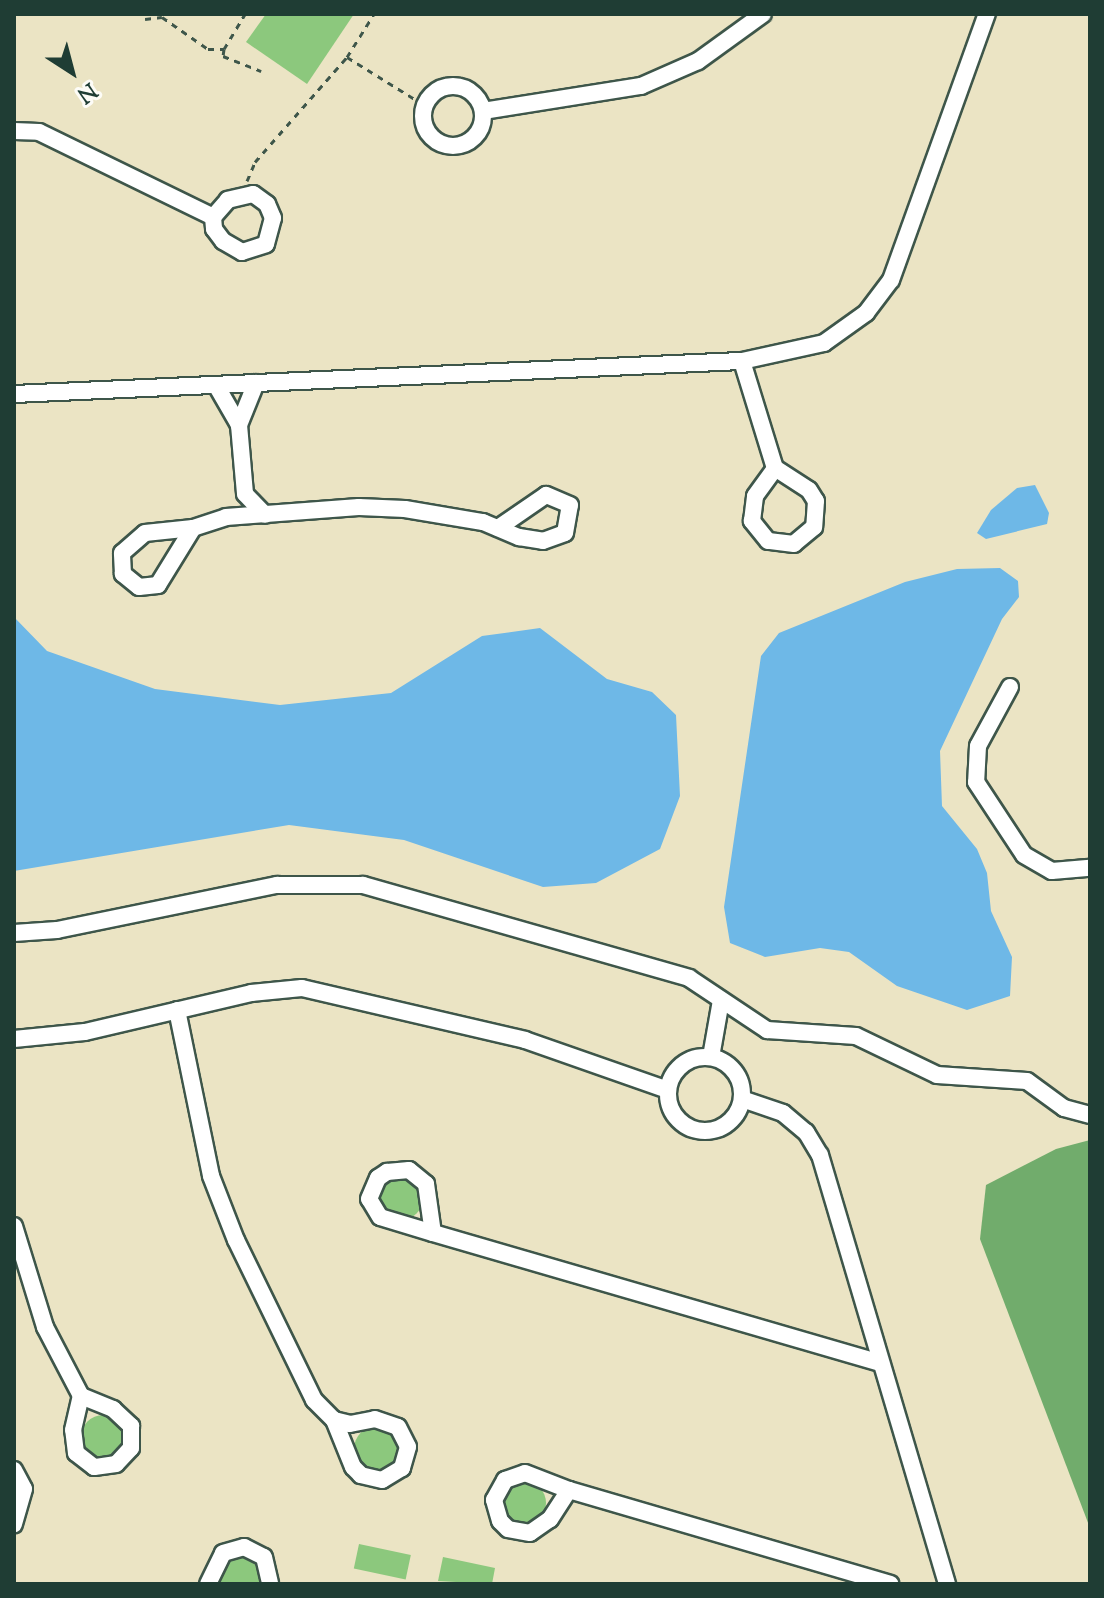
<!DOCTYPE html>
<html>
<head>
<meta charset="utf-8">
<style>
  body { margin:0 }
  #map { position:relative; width:1104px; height:1598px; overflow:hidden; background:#ebe4c4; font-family:"Sorts Mill Goudy",serif }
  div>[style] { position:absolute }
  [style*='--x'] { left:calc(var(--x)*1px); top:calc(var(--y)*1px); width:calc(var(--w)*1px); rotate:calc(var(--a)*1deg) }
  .green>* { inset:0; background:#8cc87d; transform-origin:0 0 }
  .round { border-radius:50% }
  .forest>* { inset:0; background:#71ac6c }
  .water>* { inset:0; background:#6eb8e7 }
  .path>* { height:3px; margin-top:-1.5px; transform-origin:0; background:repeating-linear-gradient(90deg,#3e564a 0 6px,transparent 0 12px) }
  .roads { filter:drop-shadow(2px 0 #3e564a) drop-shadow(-2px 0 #3e564a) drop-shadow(0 2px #3e564a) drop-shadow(0 -2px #3e564a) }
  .street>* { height:16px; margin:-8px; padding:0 8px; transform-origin:8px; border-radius:8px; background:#fff }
  .street>.ring { margin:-8px; padding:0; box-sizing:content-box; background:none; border:16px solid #fff; border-radius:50% }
  span { translate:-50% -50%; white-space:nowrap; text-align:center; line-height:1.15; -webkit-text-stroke:8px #fdfcf7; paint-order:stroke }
  .frame { position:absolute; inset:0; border:16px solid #1f3d34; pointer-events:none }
  .north { position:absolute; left:32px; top:32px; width:80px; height:80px; -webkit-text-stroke:6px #fdfcf7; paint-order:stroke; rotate:144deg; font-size:22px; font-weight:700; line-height:32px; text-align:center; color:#1f3d34 }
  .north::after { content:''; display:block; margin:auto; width:28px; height:36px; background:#1f3d34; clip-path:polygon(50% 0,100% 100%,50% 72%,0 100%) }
</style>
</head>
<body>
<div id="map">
  <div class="green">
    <div style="clip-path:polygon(266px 14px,354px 14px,307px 84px,246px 42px)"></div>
    <div class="round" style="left:379px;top:1176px;width:44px;height:44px"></div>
    <div class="round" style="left:81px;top:1415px;width:44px;height:44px"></div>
    <div class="round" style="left:354px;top:1426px;width:46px;height:46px"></div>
    <div class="round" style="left:502px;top:1481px;width:44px;height:44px"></div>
    <div style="left:359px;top:1544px;width:53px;height:25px;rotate:12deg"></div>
    <div style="clip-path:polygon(242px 1556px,256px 1562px,263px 1584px,218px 1584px,227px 1560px)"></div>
    <div style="clip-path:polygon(443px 1557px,495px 1568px,492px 1584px,438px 1581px)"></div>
  </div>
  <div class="forest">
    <div style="clip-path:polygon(1090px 1140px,1090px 1528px,980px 1239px,986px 1185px,1056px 1149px)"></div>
  </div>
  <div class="water">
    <div style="clip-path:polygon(1035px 485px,1049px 513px,1047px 524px,986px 539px,977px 533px,991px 510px,1017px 488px)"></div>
    <div style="clip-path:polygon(1000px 568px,1018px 581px,1019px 597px,1002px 619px,940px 751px,942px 806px,977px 849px,987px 873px,991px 911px,1012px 957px,1010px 996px,967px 1010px,897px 986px,849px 952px,820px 948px,765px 957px,730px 943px,724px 907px,761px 656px,779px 633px,905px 582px,957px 569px)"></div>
    <div style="clip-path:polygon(14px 617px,47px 651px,155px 689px,280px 705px,391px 693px,482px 636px,540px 628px,607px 679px,652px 692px,676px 715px,680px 796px,660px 849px,596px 883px,543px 887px,404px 840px,289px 825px,14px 871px)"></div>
  </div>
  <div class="path">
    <div style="--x:145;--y:19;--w:17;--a:-7"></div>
    <div style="--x:162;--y:17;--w:56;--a:34.8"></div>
    <div style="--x:208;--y:49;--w:16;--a:0"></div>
    <div style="--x:224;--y:49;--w:41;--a:-59"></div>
    <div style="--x:224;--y:49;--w:7;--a:98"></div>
    <div style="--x:223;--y:56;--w:41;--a:21.5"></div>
    <div style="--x:347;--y:57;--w:91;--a:31.9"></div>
    <div style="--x:247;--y:181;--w:21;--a:-67"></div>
    <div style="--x:255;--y:162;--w:140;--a:-48.8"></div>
    <div style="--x:347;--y:57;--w:51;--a:-57.9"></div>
  </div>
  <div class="roads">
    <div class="street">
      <div class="ring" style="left:423px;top:86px;width:44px;height:44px"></div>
      <div style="--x:483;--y:111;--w:160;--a:-9"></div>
      <div style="--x:641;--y:86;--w:62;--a:-23.7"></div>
      <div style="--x:698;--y:61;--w:80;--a:-35.9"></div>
      <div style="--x:14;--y:131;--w:25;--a:2"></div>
      <div style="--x:39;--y:132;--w:194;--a:26"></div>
      <div style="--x:213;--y:217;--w:12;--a:85"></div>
      <div style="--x:214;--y:229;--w:15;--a:53"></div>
      <div style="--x:223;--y:241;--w:22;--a:30"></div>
      <div style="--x:242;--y:252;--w:25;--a:-18"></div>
      <div style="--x:266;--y:244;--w:27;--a:-75"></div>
      <div style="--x:273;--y:218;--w:15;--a:-113"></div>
      <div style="--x:267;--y:204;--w:17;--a:-144"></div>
      <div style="--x:253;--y:194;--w:26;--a:167"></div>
      <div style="--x:228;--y:200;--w:23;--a:131"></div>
      <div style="--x:742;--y:361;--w:112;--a:72.9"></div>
      <div style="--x:216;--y:385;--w:46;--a:60.1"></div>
      <div style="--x:239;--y:425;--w:69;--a:85"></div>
      <div style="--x:245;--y:494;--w:29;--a:46"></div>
      <div style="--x:14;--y:394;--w:729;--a:-2.6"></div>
      <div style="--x:742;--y:361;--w:84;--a:-12.4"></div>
      <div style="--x:824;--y:343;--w:52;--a:-35.5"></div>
      <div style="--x:866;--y:313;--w:41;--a:-52.9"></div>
      <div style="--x:891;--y:280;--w:283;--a:-70.2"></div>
      <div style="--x:239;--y:425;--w:45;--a:-68"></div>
      <div style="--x:775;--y:468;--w:40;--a:32.9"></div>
      <div style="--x:809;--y:490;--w:13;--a:58"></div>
      <div style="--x:816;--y:501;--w:26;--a:94"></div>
      <div style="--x:814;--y:527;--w:26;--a:140"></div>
      <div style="--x:794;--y:544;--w:26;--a:-173"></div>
      <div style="--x:768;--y:541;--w:26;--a:-129"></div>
      <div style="--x:752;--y:521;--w:25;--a:-83"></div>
      <div style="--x:755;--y:496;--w:34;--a:-54"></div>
      <div style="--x:193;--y:528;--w:67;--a:121.6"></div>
      <div style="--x:158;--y:585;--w:19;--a:174"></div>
      <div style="--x:139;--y:587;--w:21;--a:-141"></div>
      <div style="--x:123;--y:574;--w:21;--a:-93"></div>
      <div style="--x:122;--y:553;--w:30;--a:-41"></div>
      <div style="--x:145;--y:533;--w:48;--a:-5.9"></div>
      <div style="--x:193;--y:528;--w:35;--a:-18"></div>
      <div style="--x:226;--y:517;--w:133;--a:-4.3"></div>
      <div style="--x:359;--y:507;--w:46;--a:2.5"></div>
      <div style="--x:405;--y:509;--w:79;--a:9.5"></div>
      <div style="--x:483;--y:522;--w:39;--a:23"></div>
      <div style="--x:519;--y:537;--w:24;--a:9"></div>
      <div style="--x:543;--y:541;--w:23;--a:-20"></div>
      <div style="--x:565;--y:533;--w:28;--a:-80"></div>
      <div style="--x:570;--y:505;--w:26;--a:-157"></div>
      <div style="--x:546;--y:495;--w:58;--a:145.5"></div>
      <div style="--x:1010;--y:687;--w:67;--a:118.5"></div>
      <div style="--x:978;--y:746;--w:36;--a:93"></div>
      <div style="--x:976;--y:782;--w:87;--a:56.7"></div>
      <div style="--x:1024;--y:855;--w:32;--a:30"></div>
      <div style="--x:1052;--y:871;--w:38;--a:-5"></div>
      <div style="--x:14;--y:933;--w:43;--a:-4"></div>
      <div style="--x:57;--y:930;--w:225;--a:-11.6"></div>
      <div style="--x:277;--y:885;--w:86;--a:0"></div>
      <div style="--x:363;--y:885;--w:339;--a:15.9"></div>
      <div style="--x:689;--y:978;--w:94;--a:33.7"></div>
      <div style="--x:767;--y:1030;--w:89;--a:3.9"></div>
      <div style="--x:856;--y:1036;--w:90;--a:25.7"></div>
      <div style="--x:937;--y:1075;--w:90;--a:3.8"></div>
      <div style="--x:1027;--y:1081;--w:46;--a:36.1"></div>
      <div style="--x:1064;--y:1108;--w:27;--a:15"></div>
      <div style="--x:177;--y:1010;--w:169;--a:78.4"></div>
      <div style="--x:211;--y:1176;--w:69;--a:68.7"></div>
      <div style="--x:236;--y:1240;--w:178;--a:64"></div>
      <div style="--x:314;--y:1400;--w:28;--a:45"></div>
      <div style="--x:14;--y:1039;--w:71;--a:-5.6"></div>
      <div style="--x:85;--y:1032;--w:171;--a:-13.2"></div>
      <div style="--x:251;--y:993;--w:51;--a:-5.6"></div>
      <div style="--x:302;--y:988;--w:229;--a:13.1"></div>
      <div style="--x:525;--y:1040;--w:151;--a:19.3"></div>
      <div class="ring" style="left:668px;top:1057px;width:58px;height:58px"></div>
      <div style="--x:711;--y:1057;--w:58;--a:-80"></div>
      <div style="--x:742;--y:1099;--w:43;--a:18.9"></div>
      <div style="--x:783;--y:1113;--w:30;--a:40"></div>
      <div style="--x:806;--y:1132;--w:27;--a:59"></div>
      <div style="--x:820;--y:1155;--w:447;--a:73.5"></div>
      <div style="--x:409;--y:1170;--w:22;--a:39"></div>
      <div style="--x:426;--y:1184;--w:49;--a:81.9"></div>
      <div style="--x:433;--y:1233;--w:55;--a:-163.2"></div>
      <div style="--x:380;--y:1217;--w:21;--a:-121"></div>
      <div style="--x:369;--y:1199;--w:23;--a:-67"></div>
      <div style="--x:378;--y:1178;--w:11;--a:-34"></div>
      <div style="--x:387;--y:1172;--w:22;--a:-5"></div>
      <div style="--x:14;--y:1226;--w:106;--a:72.9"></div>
      <div style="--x:45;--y:1327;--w:78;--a:62.4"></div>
      <div style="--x:433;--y:1233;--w:466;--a:16.2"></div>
      <div style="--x:81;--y:1396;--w:35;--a:22"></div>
      <div style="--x:113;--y:1409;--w:25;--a:43"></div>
      <div style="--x:131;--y:1426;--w:22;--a:90"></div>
      <div style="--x:131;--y:1448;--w:22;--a:133"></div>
      <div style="--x:116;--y:1464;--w:22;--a:172"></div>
      <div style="--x:94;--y:1467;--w:23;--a:-142"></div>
      <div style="--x:76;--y:1453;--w:23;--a:-97"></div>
      <div style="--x:73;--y:1430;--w:35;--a:-77"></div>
      <div style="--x:375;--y:1419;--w:24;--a:19"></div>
      <div style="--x:398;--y:1427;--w:22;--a:63"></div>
      <div style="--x:408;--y:1447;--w:22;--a:106"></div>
      <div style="--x:402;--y:1468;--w:23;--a:149"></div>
      <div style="--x:382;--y:1480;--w:22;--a:-167"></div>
      <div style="--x:361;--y:1475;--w:11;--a:-135"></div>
      <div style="--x:353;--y:1467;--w:51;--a:-112"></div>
      <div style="--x:334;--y:1420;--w:16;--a:14"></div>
      <div style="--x:350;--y:1424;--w:25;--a:-11"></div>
      <div style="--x:14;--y:1470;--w:21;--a:62"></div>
      <div style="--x:24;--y:1489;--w:37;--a:106"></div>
      <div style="--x:525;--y:1473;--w:47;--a:21.1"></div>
      <div style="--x:569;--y:1490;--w:35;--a:123"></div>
      <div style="--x:550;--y:1519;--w:24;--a:145"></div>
      <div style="--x:530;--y:1533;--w:22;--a:-170"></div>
      <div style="--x:508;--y:1529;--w:11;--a:-135"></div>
      <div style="--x:500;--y:1521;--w:22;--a:-106"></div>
      <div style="--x:494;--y:1500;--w:23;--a:-61"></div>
      <div style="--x:505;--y:1480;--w:21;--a:-19"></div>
      <div style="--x:569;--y:1490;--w:335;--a:16.3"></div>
      <div style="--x:208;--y:1584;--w:34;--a:-64"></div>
      <div style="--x:223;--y:1553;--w:22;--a:-16"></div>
      <div style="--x:244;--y:1547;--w:22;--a:27"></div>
      <div style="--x:264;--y:1557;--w:28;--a:77"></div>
    </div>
  </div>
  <div class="frame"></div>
  <div class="north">N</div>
</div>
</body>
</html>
